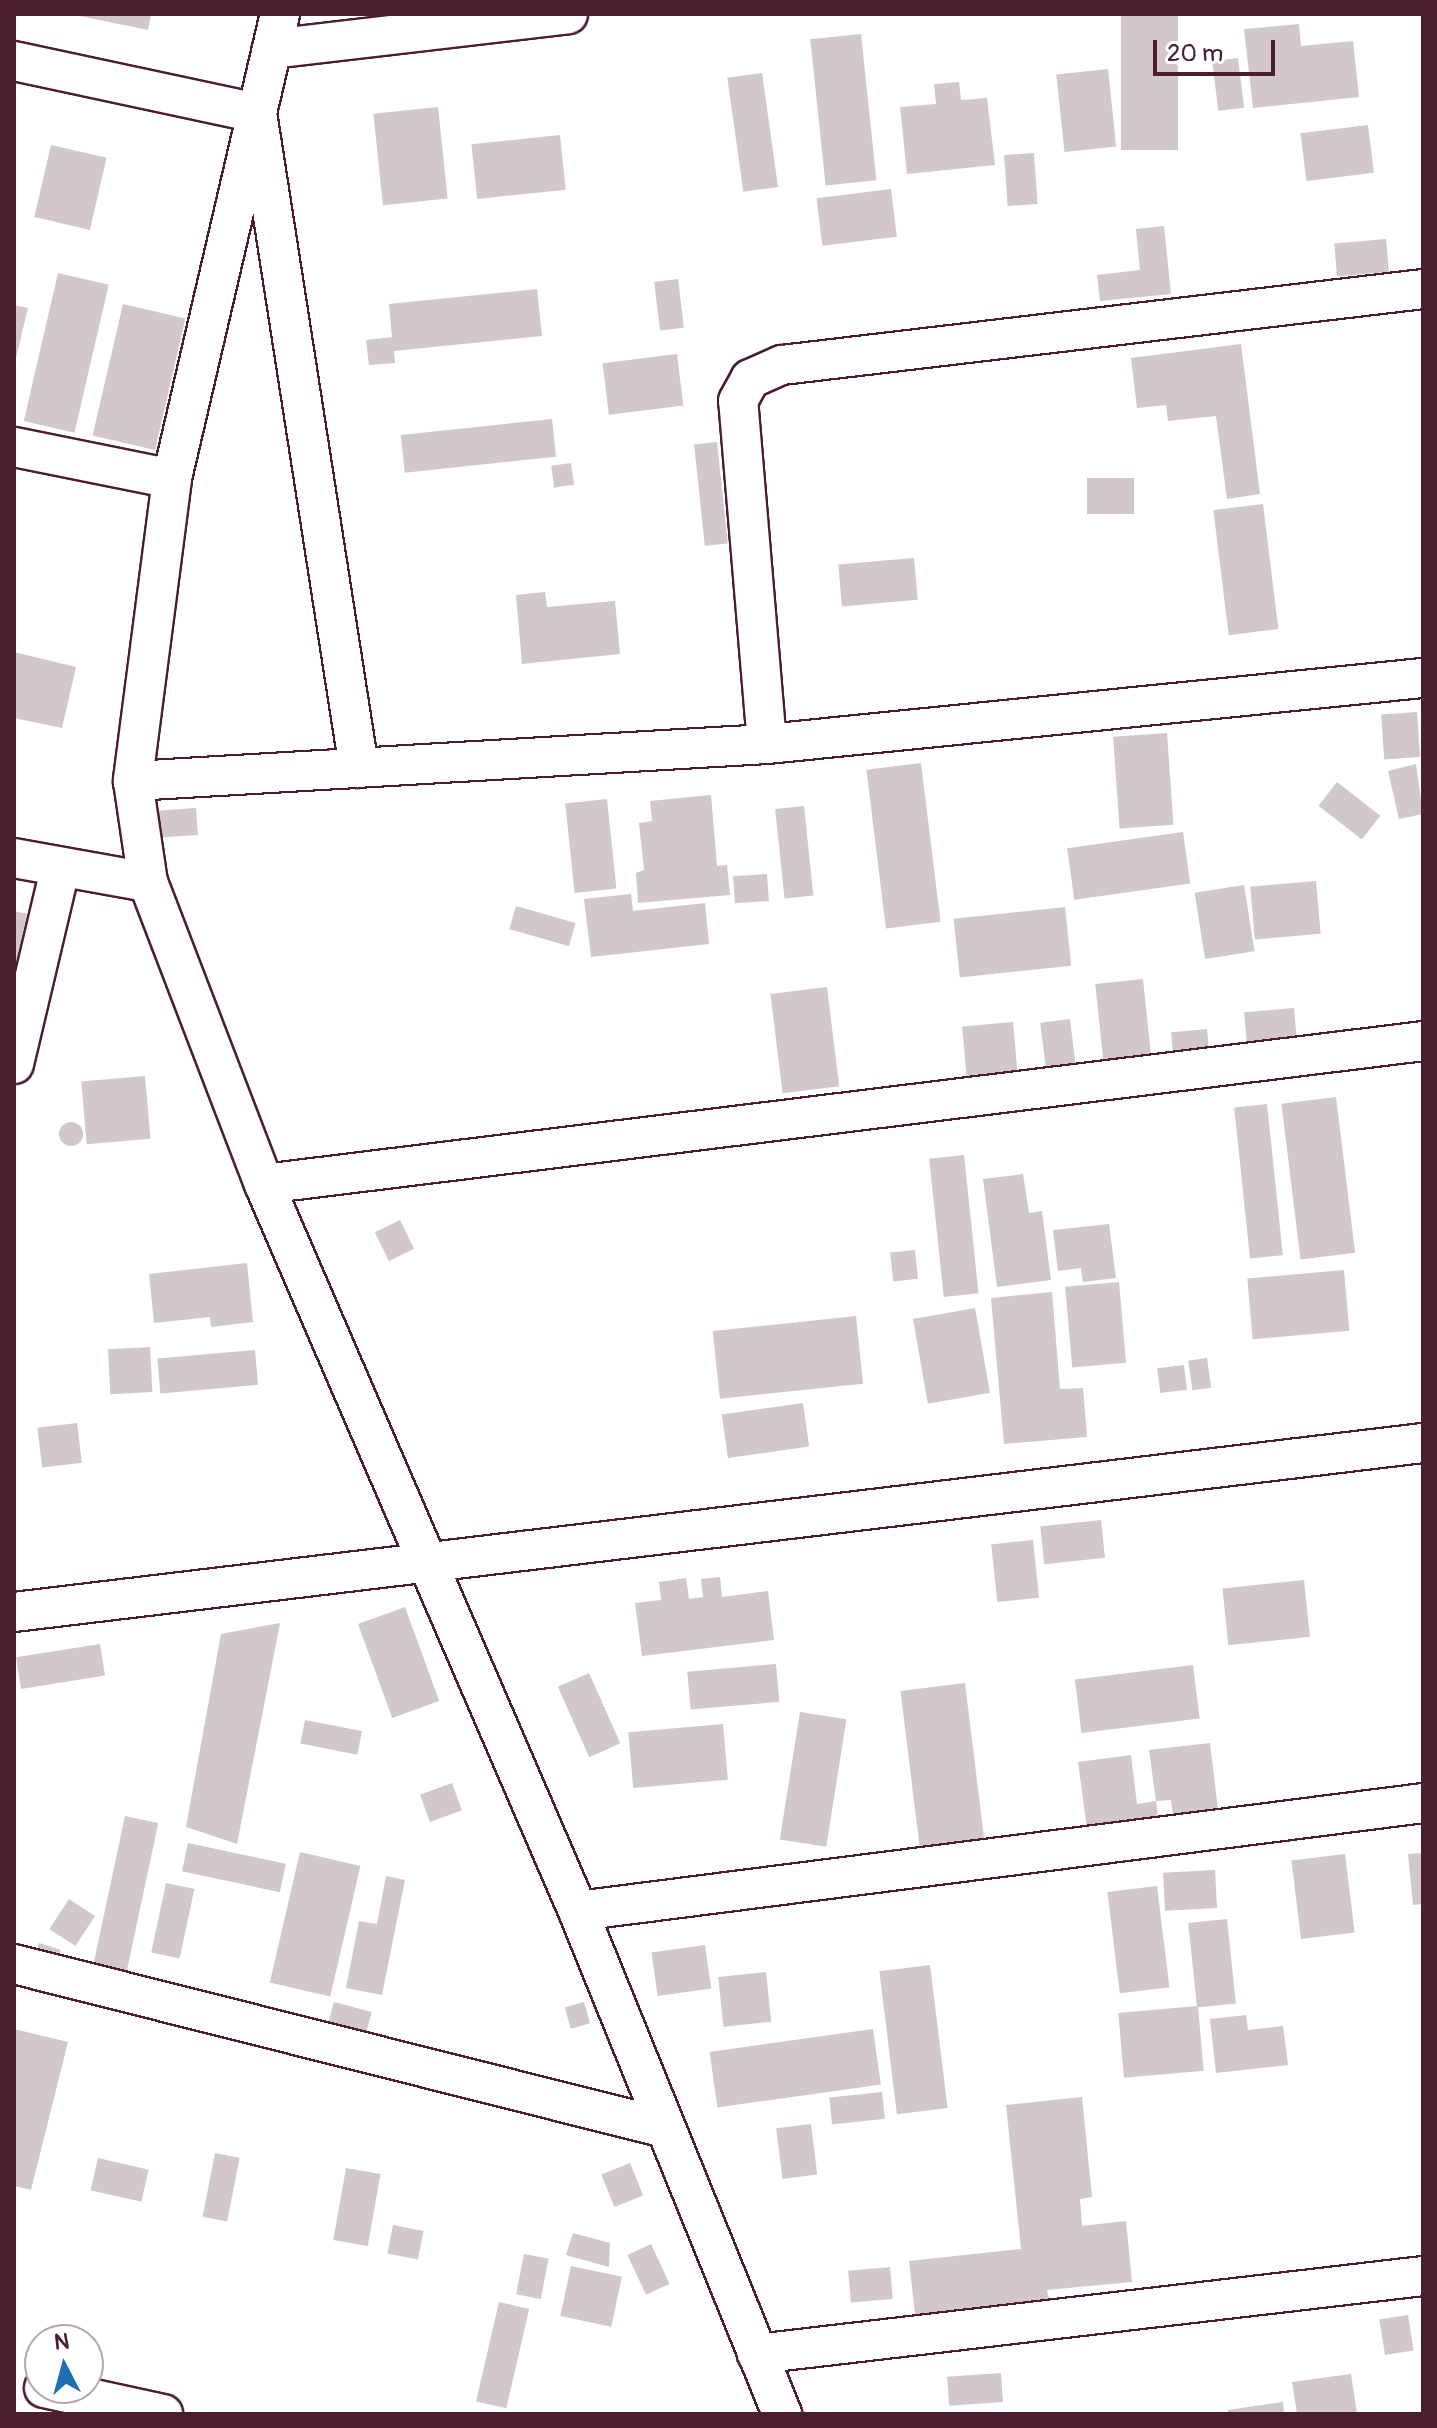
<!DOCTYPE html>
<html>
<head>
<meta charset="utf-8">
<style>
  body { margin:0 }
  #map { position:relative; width:1437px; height:2428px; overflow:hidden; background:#fff; font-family:Pangolin,sans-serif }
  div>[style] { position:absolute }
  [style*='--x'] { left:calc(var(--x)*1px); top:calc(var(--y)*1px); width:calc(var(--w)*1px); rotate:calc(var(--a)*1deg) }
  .building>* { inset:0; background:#d2c7cb; transform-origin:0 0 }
  .round { border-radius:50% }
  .roads { filter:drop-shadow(2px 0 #4a1f2b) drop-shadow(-2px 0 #4a1f2b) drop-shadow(0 2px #4a1f2b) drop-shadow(0 -2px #4a1f2b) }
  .street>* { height:38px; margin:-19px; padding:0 19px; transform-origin:19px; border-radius:19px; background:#fff }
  span { translate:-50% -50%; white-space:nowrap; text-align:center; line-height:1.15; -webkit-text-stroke:6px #fff; paint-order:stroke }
  .frame { position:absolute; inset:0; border:16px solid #4a1f2b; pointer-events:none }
  .north { position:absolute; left:24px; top:2324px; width:80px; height:80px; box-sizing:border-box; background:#fff; border:2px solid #b7a5aa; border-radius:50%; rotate:354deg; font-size:22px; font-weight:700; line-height:32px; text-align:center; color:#4a1f2b }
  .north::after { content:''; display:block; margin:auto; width:28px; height:36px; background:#1f6fb2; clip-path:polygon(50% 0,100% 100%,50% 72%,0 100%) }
  .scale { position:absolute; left:1153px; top:40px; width:122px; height:36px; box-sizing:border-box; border:4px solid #4a1f2b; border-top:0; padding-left:10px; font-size:24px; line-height:28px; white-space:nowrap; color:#4a1f2b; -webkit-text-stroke:6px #fff; paint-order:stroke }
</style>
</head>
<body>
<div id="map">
  <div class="building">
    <div style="clip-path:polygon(70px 14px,151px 14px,148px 30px)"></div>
    <div style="left:1121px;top:14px;width:57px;height:136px"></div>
    <div style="clip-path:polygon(1299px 24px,1301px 46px,1353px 41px,1359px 97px,1253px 108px,1244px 29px)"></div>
    <div style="left:861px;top:34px;width:147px;height:51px;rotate:84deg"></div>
    <div style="left:1238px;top:58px;width:50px;height:26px;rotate:83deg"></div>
    <div style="left:1108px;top:69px;width:78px;height:52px;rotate:84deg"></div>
    <div style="left:762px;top:73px;width:115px;height:35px;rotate:82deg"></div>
    <div style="clip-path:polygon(959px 82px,961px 100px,987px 98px,995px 165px,907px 174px,900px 107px,936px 104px,934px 84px)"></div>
    <div style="left:438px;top:107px;width:92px;height:65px;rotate:84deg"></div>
    <div style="left:1368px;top:125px;width:48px;height:68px;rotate:83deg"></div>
    <div style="left:560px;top:135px;width:55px;height:89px;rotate:84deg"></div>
    <div style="left:51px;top:145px;width:57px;height:74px;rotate:13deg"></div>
    <div style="left:1034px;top:153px;width:51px;height:30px;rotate:86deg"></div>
    <div style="left:891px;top:189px;width:48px;height:75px;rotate:83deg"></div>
    <div style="clip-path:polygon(1164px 226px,1171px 294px,1100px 301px,1097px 275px,1140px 270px,1136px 229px)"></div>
    <div style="left:1386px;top:239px;width:33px;height:52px;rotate:85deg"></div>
    <div style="left:58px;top:273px;width:52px;height:152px;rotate:13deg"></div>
    <div style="left:678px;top:279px;width:49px;height:24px;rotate:83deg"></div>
    <div style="clip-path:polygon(537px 289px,542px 336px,394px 351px,395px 363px,369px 365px,366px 340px,392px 337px,389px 304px)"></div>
    <div style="left:123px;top:304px;width:64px;height:135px;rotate:13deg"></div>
    <div style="clip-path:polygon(14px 305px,28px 308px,15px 362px,14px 362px)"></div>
    <div style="clip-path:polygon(1241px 344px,1260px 494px,1227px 499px,1216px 416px,1168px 421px,1166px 405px,1137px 408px,1131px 358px)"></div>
    <div style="left:677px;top:354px;width:52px;height:75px;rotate:83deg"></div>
    <div style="left:552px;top:419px;width:38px;height:152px;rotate:84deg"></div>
    <div style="left:717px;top:442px;width:102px;height:23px;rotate:84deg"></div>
    <div style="left:571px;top:463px;width:22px;height:20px;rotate:82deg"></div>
    <div style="left:1087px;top:478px;width:47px;height:36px"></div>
    <div style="left:1263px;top:504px;width:126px;height:50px;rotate:83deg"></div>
    <div style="left:914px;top:558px;width:42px;height:76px;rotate:85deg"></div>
    <div style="clip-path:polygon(545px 592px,547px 607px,615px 601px,620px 654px,522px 664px,516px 595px)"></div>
    <div style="clip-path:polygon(14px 652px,76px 667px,62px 728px,14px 718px)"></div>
    <div style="left:1417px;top:712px;width:45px;height:36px;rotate:86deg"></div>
    <div style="left:1167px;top:733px;width:92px;height:54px;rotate:86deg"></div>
    <div style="left:921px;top:763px;width:160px;height:55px;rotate:83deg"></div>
    <div style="clip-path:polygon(1416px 764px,1423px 814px,1399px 819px,1388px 771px)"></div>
    <div style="left:1337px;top:782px;width:55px;height:30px;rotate:38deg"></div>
    <div style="clip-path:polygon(711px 795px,717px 866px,727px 865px,730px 895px,638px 903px,636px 873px,644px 870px,639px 823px,652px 821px,650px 801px)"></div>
    <div style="left:607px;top:799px;width:90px;height:42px;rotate:84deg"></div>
    <div style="left:804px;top:806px;width:90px;height:29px;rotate:84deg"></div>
    <div style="left:196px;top:808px;width:27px;height:38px;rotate:86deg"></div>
    <div style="left:1183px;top:832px;width:52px;height:117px;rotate:82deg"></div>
    <div style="left:767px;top:874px;width:27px;height:34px;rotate:86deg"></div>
    <div style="left:1316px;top:881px;width:53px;height:66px;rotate:85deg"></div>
    <div style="left:1244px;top:885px;width:67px;height:50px;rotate:81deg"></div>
    <div style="clip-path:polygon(631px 894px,633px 911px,705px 903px,709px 944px,591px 957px,584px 899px)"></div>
    <div style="left:516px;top:906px;width:62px;height:24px;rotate:16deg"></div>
    <div style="left:1065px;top:907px;width:59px;height:112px;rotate:84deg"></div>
    <div style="clip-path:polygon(14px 911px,27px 914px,15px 967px,14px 967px)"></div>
    <div style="left:1143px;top:979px;width:77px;height:48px;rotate:84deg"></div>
    <div style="left:827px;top:987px;width:100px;height:57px;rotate:83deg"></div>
    <div style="left:1294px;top:1008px;width:32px;height:50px;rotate:85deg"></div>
    <div style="left:1070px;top:1019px;width:47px;height:30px;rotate:83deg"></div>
    <div style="left:1013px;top:1022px;width:56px;height:51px;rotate:85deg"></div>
    <div style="left:1207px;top:1029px;width:21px;height:36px;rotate:85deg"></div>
    <div style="left:145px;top:1076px;width:63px;height:64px;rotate:85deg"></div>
    <div style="left:1336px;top:1097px;width:157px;height:55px;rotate:83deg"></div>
    <div style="left:1267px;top:1104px;width:152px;height:33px;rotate:84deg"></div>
    <div class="round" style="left:59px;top:1122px;width:24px;height:24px"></div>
    <div style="left:964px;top:1155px;width:139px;height:35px;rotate:84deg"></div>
    <div style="clip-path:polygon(1023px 1174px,1029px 1213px,1042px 1211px,1051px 1280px,997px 1287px,983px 1179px)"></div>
    <div style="left:400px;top:1220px;width:32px;height:28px;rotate:64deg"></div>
    <div style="clip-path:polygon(1109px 1224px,1116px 1278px,1083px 1282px,1081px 1268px,1058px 1271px,1053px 1230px)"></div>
    <div style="left:915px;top:1250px;width:29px;height:25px;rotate:84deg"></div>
    <div style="clip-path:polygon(247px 1263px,253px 1322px,211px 1327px,210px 1317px,154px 1323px,149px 1274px)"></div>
    <div style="left:1344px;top:1270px;width:61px;height:97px;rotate:85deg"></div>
    <div style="left:1119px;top:1282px;width:81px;height:54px;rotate:85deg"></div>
    <div style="clip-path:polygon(1052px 1292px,1060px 1389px,1083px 1388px,1087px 1437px,1004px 1444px,991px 1298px)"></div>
    <div style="left:975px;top:1308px;width:86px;height:63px;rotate:80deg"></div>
    <div style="left:856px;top:1316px;width:68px;height:144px;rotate:84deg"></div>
    <div style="left:150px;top:1347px;width:45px;height:42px;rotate:87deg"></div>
    <div style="left:255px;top:1350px;width:35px;height:98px;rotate:85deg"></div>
    <div style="left:1207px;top:1358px;width:30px;height:19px;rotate:82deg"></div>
    <div style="left:1184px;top:1365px;width:25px;height:27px;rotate:83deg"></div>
    <div style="left:803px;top:1403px;width:44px;height:82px;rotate:82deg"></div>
    <div style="left:77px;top:1423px;width:40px;height:40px;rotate:83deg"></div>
    <div style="left:1101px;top:1520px;width:38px;height:61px;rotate:84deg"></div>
    <div style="left:1033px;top:1540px;width:58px;height:42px;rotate:84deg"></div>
    <div style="clip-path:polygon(720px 1577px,722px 1597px,768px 1591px,774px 1640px,642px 1656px,635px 1603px,661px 1600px,659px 1582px,686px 1578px,689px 1599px,703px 1597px,701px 1579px)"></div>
    <div style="left:1304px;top:1580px;width:57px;height:82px;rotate:84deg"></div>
    <div style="left:405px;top:1607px;width:100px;height:50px;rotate:70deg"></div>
    <div style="clip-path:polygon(280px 1623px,237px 1844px,186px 1827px,221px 1634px)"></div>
    <div style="left:100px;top:1644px;width:32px;height:85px;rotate:81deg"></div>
    <div style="left:776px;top:1664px;width:38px;height:89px;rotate:85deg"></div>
    <div style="left:1193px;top:1665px;width:54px;height:119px;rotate:83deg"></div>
    <div style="left:589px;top:1673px;width:77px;height:34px;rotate:66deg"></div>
    <div style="left:965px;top:1683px;width:166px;height:65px;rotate:83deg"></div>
    <div style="left:800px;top:1712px;width:47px;height:129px;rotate:9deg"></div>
    <div style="left:305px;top:1720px;width:58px;height:24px;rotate:11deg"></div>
    <div style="left:723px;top:1724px;width:56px;height:95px;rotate:85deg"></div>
    <div style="clip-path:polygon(1210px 1743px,1219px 1818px,1174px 1824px,1171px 1800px,1156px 1801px,1149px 1750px)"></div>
    <div style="clip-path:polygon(1131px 1755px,1137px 1804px,1156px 1801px,1159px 1826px,1088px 1836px,1078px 1762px)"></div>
    <div style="left:452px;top:1783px;width:29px;height:34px;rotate:70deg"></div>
    <div style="left:125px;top:1816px;width:34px;height:161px;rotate:12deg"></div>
    <div style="left:188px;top:1843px;width:100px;height:29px;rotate:12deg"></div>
    <div style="left:300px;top:1852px;width:62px;height:134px;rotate:13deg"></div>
    <div style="clip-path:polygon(1423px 1853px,1423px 1904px,1413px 1905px,1408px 1854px)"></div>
    <div style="left:1345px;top:1854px;width:79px;height:54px;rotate:83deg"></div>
    <div style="left:1215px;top:1870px;width:38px;height:52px;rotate:87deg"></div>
    <div style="clip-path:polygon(386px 1876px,405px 1880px,382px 1995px,346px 1988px,359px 1921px,377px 1924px)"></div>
    <div style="left:166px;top:1883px;width:29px;height:71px;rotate:12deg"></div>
    <div style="left:1157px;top:1886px;width:102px;height:50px;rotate:83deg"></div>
    <div style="left:69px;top:1899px;width:31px;height:36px;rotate:33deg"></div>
    <div style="left:1227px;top:1919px;width:85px;height:39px;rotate:84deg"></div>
    <div style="left:39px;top:1943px;width:23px;height:19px;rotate:18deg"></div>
    <div style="left:705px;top:1945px;width:44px;height:54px;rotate:82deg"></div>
    <div style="left:930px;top:1965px;width:144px;height:51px;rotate:83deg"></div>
    <div style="left:766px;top:1972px;width:50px;height:48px;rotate:84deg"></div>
    <div style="left:334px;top:2002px;width:39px;height:26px;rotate:15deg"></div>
    <div style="left:584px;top:2002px;width:22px;height:20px;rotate:74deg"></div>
    <div style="left:1198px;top:2006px;width:65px;height:80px;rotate:85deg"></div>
    <div style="clip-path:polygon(1246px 2015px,1248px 2030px,1283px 2026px,1288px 2065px,1216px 2073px,1210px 2019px)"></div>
    <div style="clip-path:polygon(14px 2029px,68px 2042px,31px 2190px,14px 2186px)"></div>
    <div style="left:873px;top:2029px;width:56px;height:165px;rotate:82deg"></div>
    <div style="left:882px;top:2092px;width:27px;height:53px;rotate:84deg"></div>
    <div style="clip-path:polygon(1082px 2097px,1092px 2197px,1080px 2199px,1082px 2226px,1126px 2221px,1132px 2282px,1047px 2290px,1051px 2308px,916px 2322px,909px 2261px,1021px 2249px,1006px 2105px)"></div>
    <div style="left:811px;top:2124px;width:51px;height:35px;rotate:83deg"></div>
    <div style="left:215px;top:2153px;width:25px;height:65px;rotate:11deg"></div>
    <div style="left:98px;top:2158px;width:52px;height:33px;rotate:13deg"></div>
    <div style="left:630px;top:2163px;width:35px;height:31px;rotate:68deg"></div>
    <div style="left:346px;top:2168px;width:35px;height:73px;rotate:10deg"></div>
    <div style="left:393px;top:2225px;width:31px;height:29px;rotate:11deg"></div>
    <div style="clip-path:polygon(573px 2233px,610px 2243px,609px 2267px,566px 2255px)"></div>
    <div style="left:651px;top:2244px;width:44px;height:26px;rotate:65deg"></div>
    <div style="left:524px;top:2254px;width:25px;height:41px;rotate:11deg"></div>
    <div style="left:571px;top:2266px;width:52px;height:51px;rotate:12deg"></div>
    <div style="left:890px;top:2267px;width:32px;height:42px;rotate:85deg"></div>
    <div style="left:499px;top:2302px;width:31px;height:102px;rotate:13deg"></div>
    <div style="left:1408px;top:2315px;width:36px;height:29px;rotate:81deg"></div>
    <div style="left:1001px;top:2373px;width:29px;height:54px;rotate:86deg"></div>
    <div style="clip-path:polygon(1351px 2374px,1357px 2414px,1297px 2414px,1292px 2382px)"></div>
    <div style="clip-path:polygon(1283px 2402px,1284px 2414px,1228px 2414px,1228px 2410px)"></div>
  </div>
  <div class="roads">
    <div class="street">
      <div style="--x:280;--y:14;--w:477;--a:103.1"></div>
      <div style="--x:172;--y:479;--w:305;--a:97.4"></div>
      <div style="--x:133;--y:781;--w:102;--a:81.6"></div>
      <div style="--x:148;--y:882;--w:324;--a:69"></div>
      <div style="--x:264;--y:1184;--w:792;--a:66.64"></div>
      <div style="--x:578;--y:1911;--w:543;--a:67.92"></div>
      <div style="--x:272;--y:49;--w:298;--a:-6.7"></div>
      <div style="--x:14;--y:61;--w:249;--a:12.1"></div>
      <div style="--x:257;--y:113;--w:663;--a:81.15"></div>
      <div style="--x:14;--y:447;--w:161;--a:11.4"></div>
      <div style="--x:767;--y:744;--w:344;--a:-94.8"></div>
      <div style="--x:738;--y:401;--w:25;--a:-61"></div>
      <div style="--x:750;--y:379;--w:35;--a:-24"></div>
      <div style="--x:782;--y:365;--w:645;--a:-6.76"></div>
      <div style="--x:133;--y:781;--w:635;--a:-3.34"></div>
      <div style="--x:767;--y:744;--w:659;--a:-5.75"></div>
      <div style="--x:14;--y:858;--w:136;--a:10.2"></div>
      <div style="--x:14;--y:1064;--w:200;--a:-76.7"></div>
      <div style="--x:264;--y:1184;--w:1168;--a:-7.03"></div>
      <div style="--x:14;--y:1612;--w:1419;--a:-6.84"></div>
      <div style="--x:578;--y:1911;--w:852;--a:-7.28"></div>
      <div style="--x:14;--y:1964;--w:671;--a:14.14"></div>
      <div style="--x:757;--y:2354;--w:671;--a:-6.68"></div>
      <div style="--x:44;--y:2388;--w:122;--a:12.3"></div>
    </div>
  </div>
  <div class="frame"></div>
  <div class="north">N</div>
  <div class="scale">20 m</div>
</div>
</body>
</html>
